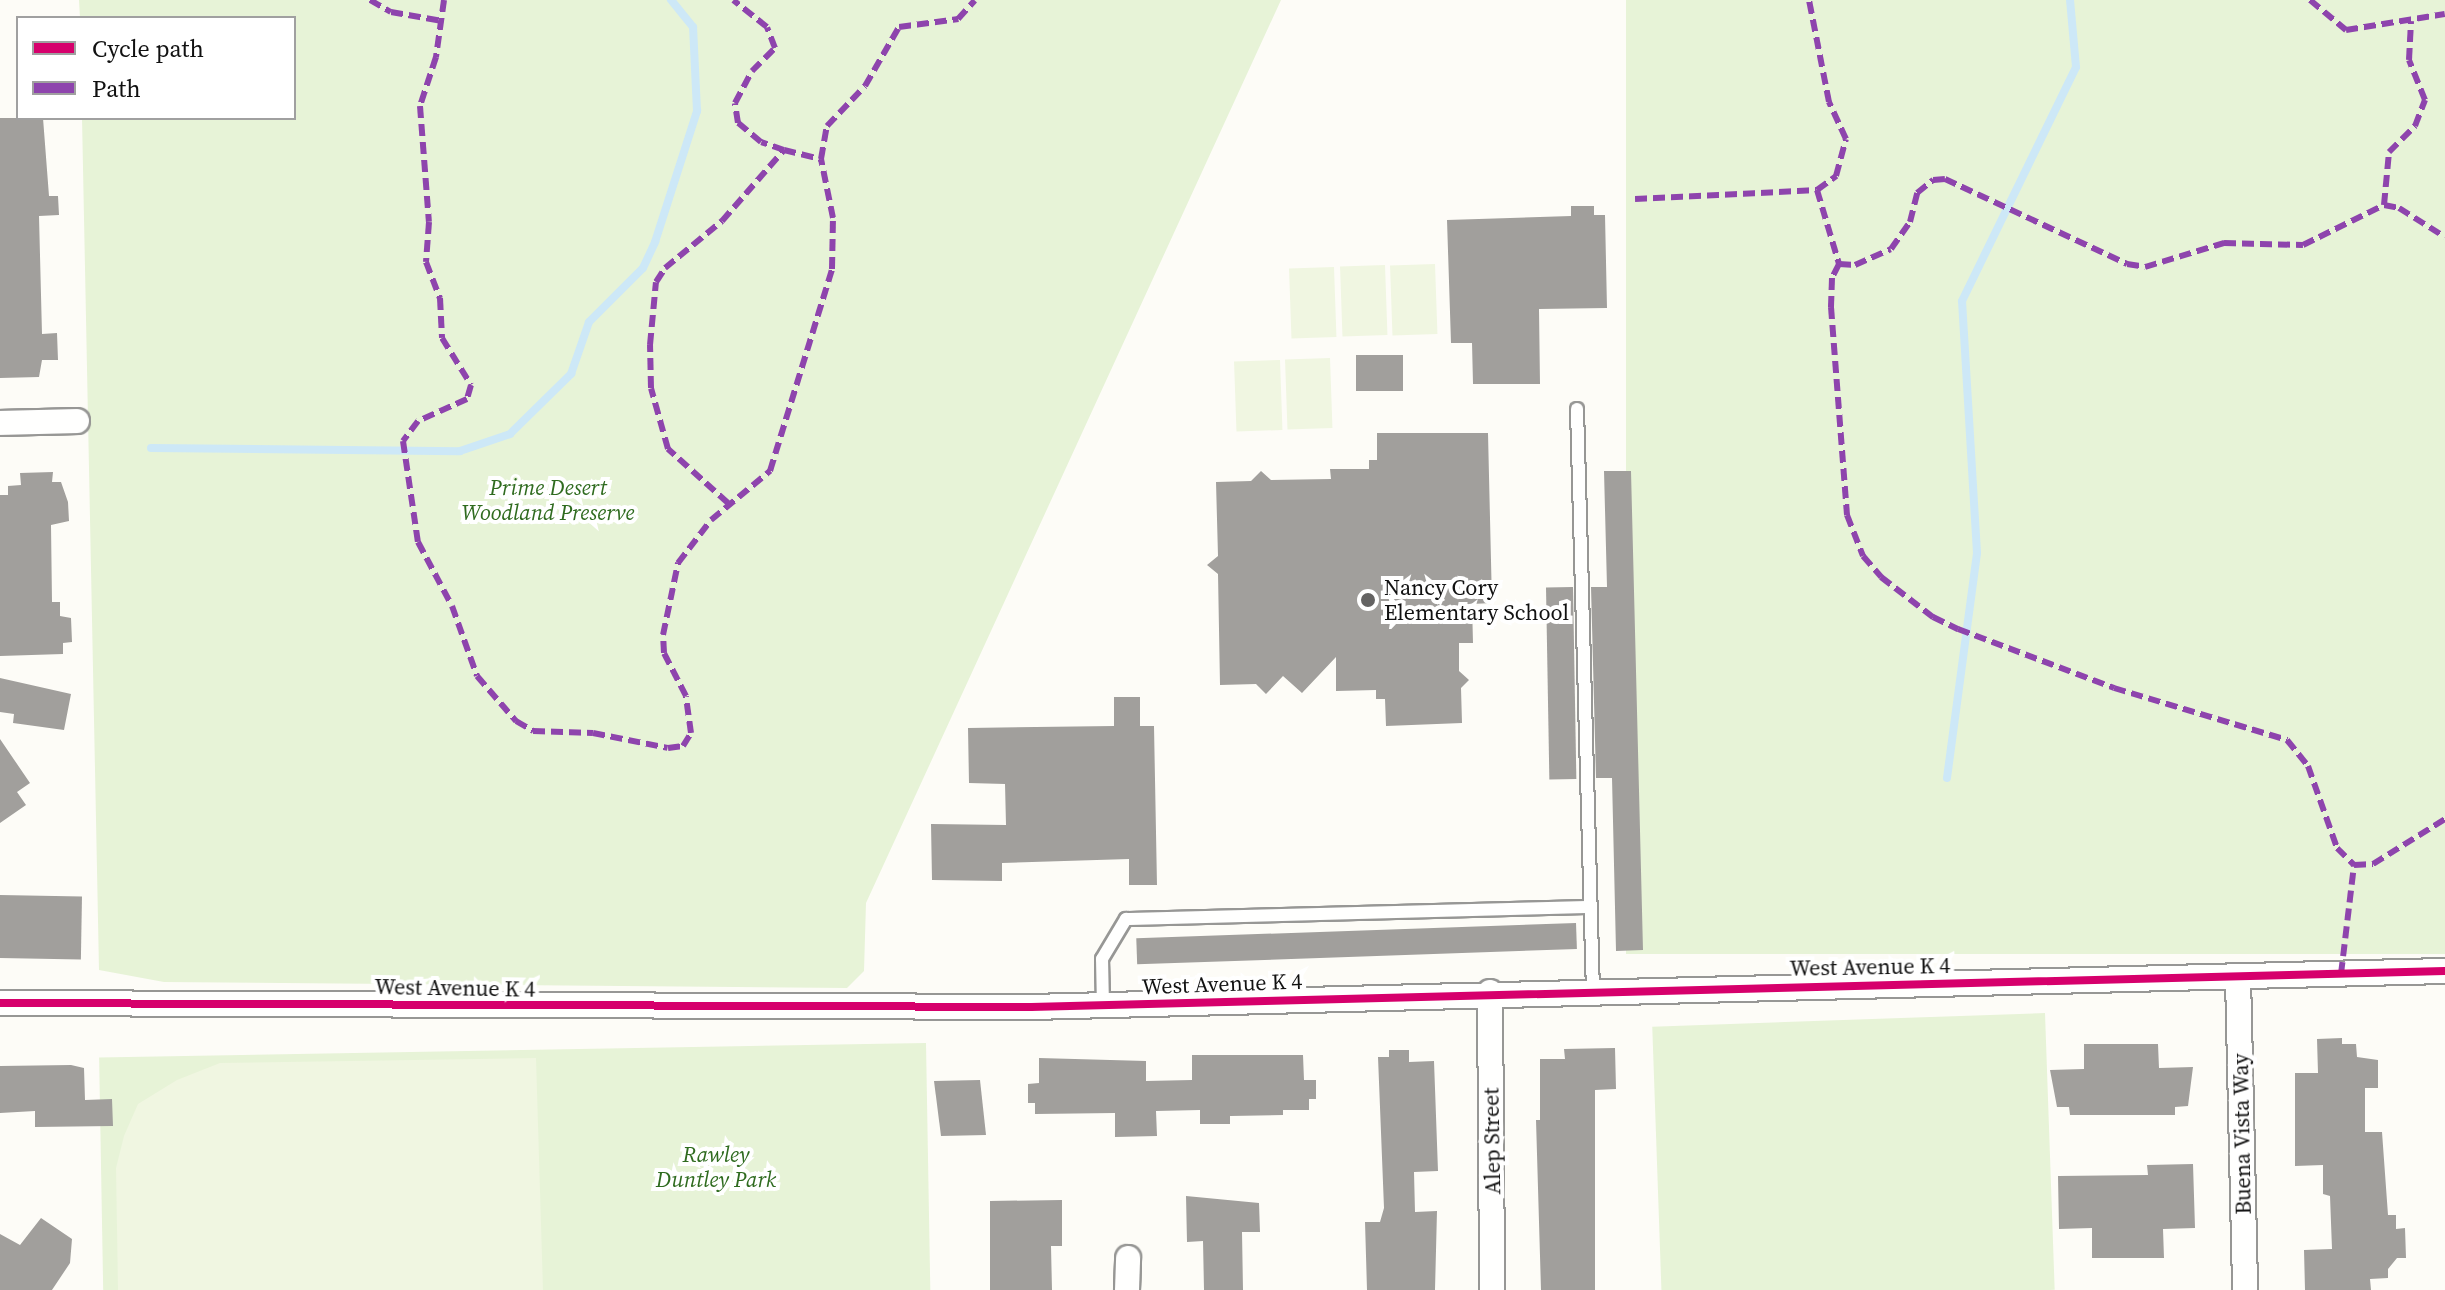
<!DOCTYPE html>
<html>
<head>
<meta charset="utf-8">
<style>
  body { margin:0 }
  #map { position:relative; width:2445px; height:1290px; overflow:hidden; background:#fdfcf7; font-family:"Source Serif 4",serif }
  div>[style] { position:absolute }
  [style*='--x'] { left:calc(var(--x)*1px); top:calc(var(--y)*1px); width:calc(var(--w)*1px); rotate:calc(var(--a)*1deg) }
  .green>* { inset:0; background:#e7f3d7; transform-origin:0 0 }
  .pitch>* { inset:0; background:#f0f6e1; transform-origin:0 0 }
  .stream>* { height:8px; margin:-4px; padding:0 4px; transform-origin:4px; border-radius:4px; background:#cde8f7 }
  .building>* { inset:0; background:#a19f9c; transform-origin:0 0 }
  .roads { filter:drop-shadow(2px 0 #979795) drop-shadow(-2px 0 #979795) drop-shadow(0 2px #979795) drop-shadow(0 -2px #979795) }
  .lane>* { height:12px; margin:-6px; padding:0 6px; transform-origin:6px; border-radius:6px; background:#fffffe }
  .street>* { height:24px; margin:-12px; padding:0 12px; transform-origin:12px; border-radius:12px; background:#fffffe }
  .quiet>* { height:6px; margin-top:-3px; transform-origin:0; background:repeating-linear-gradient(90deg,#8e44ad 0 12px,transparent 0 18px) }
  .cycleway>* { height:8px; margin:-4px; padding:0 4px; transform-origin:4px; border-radius:4px; background:#d6006c }
  .dots>* { width:22px; height:22px; translate:-50% -50%; box-sizing:border-box; border:4px solid #fff; border-radius:50% }
  span { translate:-50% -50%; white-space:nowrap; text-align:center; line-height:1.15; -webkit-text-stroke:8px #fff; paint-order:stroke }
  .park-label { font-size:22px; color:#2f6b1f; font-style:italic }
  .poi-label { font-size:22px; color:#111 }
  .left { translate:0 -50%; text-align:left }
  .street-label { font-size:22px; color:#111 }
  .legend { position:absolute; left:16px; top:16px; width:280px; height:104px; box-sizing:border-box; background:#fff; border:2px solid #a0a0a0; margin:0; padding:10px 14px; list-style:none; font-size:24px; color:#111 }
  .legend li { display:flex; align-items:center; gap:16px; height:40px }
  .legend b { width:40px; border:2px solid #a0a0a0 }
</style>
</head>
<body>
<div id="map">
  <div class="green">
    <div style="clip-path:polygon(79px 0,1281px 0,866px 903px,864px 971px,847px 988px,164px 982px,99px 970px,82px 118px,294px 118px,294px 18px,80px 18px)"></div>
    <div style="left:1626px;top:0;width:819px;height:954px"></div>
    <div style="left:2045px;top:1013px;width:277px;height:393px;rotate:88deg"></div>
    <div style="left:926px;top:1043px;width:247px;height:827px;rotate:89deg"></div>
  </div>
  <div class="pitch">
    <div style="left:1435px;top:264px;width:70px;height:45px;rotate:88deg"></div>
    <div style="left:1385px;top:265px;width:70px;height:45px;rotate:88deg"></div>
    <div style="left:1334px;top:267px;width:70px;height:45px;rotate:88deg"></div>
    <div style="left:1330px;top:358px;width:70px;height:45px;rotate:88deg"></div>
    <div style="left:1280px;top:360px;width:70px;height:46px;rotate:88deg"></div>
    <div style="clip-path:polygon(536px 1058px,543px 1290px,118px 1290px,116px 1168px,124px 1136px,138px 1104px,177px 1080px,220px 1063px)"></div>
  </div>
  <div class="stream">
    <div style="--x:151;--y:448;--w:309;--a:0.6"></div>
    <div style="--x:460;--y:451;--w:53;--a:-18.8"></div>
    <div style="--x:510;--y:434;--w:86;--a:-44.5"></div>
    <div style="--x:571;--y:374;--w:55;--a:-70.9"></div>
    <div style="--x:589;--y:322;--w:76;--a:-45"></div>
    <div style="--x:643;--y:268;--w:29;--a:-65"></div>
    <div style="--x:655;--y:242;--w:138;--a:-72.2"></div>
    <div style="--x:697;--y:111;--w:84;--a:-92.7"></div>
    <div style="--x:693;--y:27;--w:35;--a:-129"></div>
    <div style="--x:1947;--y:778;--w:227;--a:-82.4"></div>
    <div style="--x:1977;--y:553;--w:252;--a:-93.4"></div>
    <div style="--x:1962;--y:301;--w:260;--a:-64"></div>
    <div style="--x:2076;--y:67;--w:67;--a:-95.1"></div>
  </div>
  <div class="building">
    <div style="clip-path:polygon(0 118px,43px 118px,49px 196px,58px 196px,59px 215px,39px 216px,42px 334px,57px 333px,58px 360px,42px 360px,39px 377px,0 378px)"></div>
    <div style="clip-path:polygon(1571px 206px,1594px 206px,1594px 215px,1605px 215px,1607px 308px,1539px 309px,1540px 384px,1473px 384px,1472px 343px,1451px 343px,1447px 220px,1571px 216px)"></div>
    <div style="left:1403px;top:355px;width:36px;height:47px;rotate:90deg"></div>
    <div style="clip-path:polygon(1377px 433px,1488px 433px,1492px 603px,1472px 604px,1473px 643px,1459px 643px,1459px 671px,1469px 680px,1461px 688px,1462px 723px,1386px 726px,1385px 699px,1376px 699px,1376px 690px,1336px 691px,1336px 657px,1302px 693px,1283px 676px,1266px 694px,1256px 684px,1220px 685px,1218px 574px,1207px 565px,1218px 556px,1216px 482px,1251px 481px,1261px 471px,1271px 480px,1331px 479px,1330px 469px,1369px 469px,1369px 460px,1377px 460px)"></div>
    <div style="clip-path:polygon(1604px 471px,1631px 471px,1643px 950px,1616px 951px,1612px 778px,1596px 778px,1591px 587px,1607px 587px)"></div>
    <div style="clip-path:polygon(53px 472px,52px 482px,61px 482px,68px 502px,69px 521px,51px 525px,52px 602px,60px 602px,60px 616px,71px 618px,72px 642px,63px 643px,63px 654px,0 656px,0 495px,8px 495px,8px 486px,21px 485px,20px 473px)"></div>
    <div style="left:1573px;top:587px;width:192px;height:27px;rotate:89deg"></div>
    <div style="clip-path:polygon(0 678px,71px 694px,64px 730px,13px 723px,14px 714px,0 712px)"></div>
    <div style="clip-path:polygon(1114px 697px,1140px 697px,1140px 726px,1154px 726px,1157px 885px,1129px 885px,1129px 859px,1002px 863px,1002px 881px,932px 880px,931px 824px,1006px 825px,1005px 784px,969px 783px,968px 728px,1114px 726px)"></div>
    <div style="clip-path:polygon(0 739px,30px 783px,17px 792px,26px 805px,0 823px)"></div>
    <div style="left:0;top:895px;width:82px;height:63px;rotate:1deg"></div>
    <div style="left:1576px;top:923px;width:26px;height:440px;rotate:88deg"></div>
    <div style="clip-path:polygon(2342px 1038px,2342px 1044px,2356px 1044px,2357px 1057px,2378px 1060px,2378px 1088px,2365px 1088px,2365px 1132px,2382px 1132px,2388px 1215px,2396px 1215px,2396px 1229px,2405px 1228px,2406px 1258px,2397px 1258px,2388px 1269px,2388px 1278px,2370px 1279px,2371px 1290px,2305px 1290px,2304px 1250px,2332px 1249px,2330px 1196px,2323px 1194px,2323px 1165px,2295px 1166px,2295px 1073px,2318px 1073px,2317px 1039px)"></div>
    <div style="clip-path:polygon(2084px 1044px,2158px 1044px,2159px 1068px,2193px 1067px,2188px 1106px,2175px 1107px,2175px 1115px,2070px 1115px,2069px 1107px,2057px 1107px,2050px 1070px,2084px 1069px)"></div>
    <div style="clip-path:polygon(1615px 1048px,1616px 1089px,1595px 1090px,1595px 1290px,1541px 1290px,1536px 1120px,1540px 1120px,1540px 1059px,1565px 1059px,1564px 1049px)"></div>
    <div style="clip-path:polygon(1389px 1050px,1409px 1050px,1409px 1062px,1434px 1061px,1438px 1171px,1414px 1172px,1415px 1212px,1437px 1211px,1435px 1290px,1367px 1290px,1365px 1222px,1380px 1222px,1384px 1208px,1378px 1057px,1389px 1057px)"></div>
    <div style="clip-path:polygon(1192px 1055px,1303px 1055px,1304px 1080px,1316px 1080px,1316px 1099px,1309px 1099px,1309px 1110px,1283px 1110px,1283px 1115px,1230px 1116px,1230px 1124px,1200px 1124px,1200px 1110px,1156px 1111px,1157px 1136px,1115px 1137px,1115px 1113px,1035px 1114px,1035px 1103px,1028px 1103px,1028px 1084px,1039px 1083px,1039px 1058px,1146px 1061px,1146px 1081px,1192px 1080px)"></div>
    <div style="clip-path:polygon(71px 1065px,84px 1068px,85px 1100px,112px 1099px,113px 1126px,35px 1127px,35px 1111px,0 1113px,0 1066px)"></div>
    <div style="clip-path:polygon(980px 1080px,986px 1135px,941px 1136px,934px 1081px)"></div>
    <div style="clip-path:polygon(2193px 1164px,2195px 1228px,2163px 1229px,2164px 1258px,2092px 1258px,2092px 1228px,2059px 1229px,2058px 1176px,2148px 1175px,2147px 1165px)"></div>
    <div style="clip-path:polygon(1186px 1196px,1259px 1203px,1260px 1232px,1242px 1232px,1243px 1290px,1204px 1290px,1203px 1241px,1187px 1242px)"></div>
    <div style="clip-path:polygon(1062px 1200px,1062px 1246px,1051px 1246px,1052px 1290px,990px 1290px,990px 1201px)"></div>
    <div style="clip-path:polygon(41px 1218px,72px 1239px,70px 1263px,52px 1290px,0 1290px,0 1234px,20px 1245px)"></div>
  </div>
  <div class="roads">
    <div class="lane">
      <div style="--x:1577;--y:409;--w:582;--a:88.43"></div>
      <div style="--x:1103;--y:1006;--w:47;--a:-91.2"></div>
      <div style="--x:1102;--y:959;--w:47;--a:-59"></div>
      <div style="--x:1126;--y:919;--w:464;--a:-1.5"></div>
    </div>
    <div class="street">
      <div style="--x:0;--y:423;--w:77;--a:-1.5"></div>
      <div style="--x:2238;--y:977;--w:313;--a:88.7"></div>
      <div style="--x:1490;--y:992;--w:298;--a:89.6"></div>
      <div style="--x:0;--y:1003;--w:1031;--a:0.22"></div>
      <div style="--x:1031;--y:1007;--w:1414;--a:-1.46"></div>
      <div style="--x:1127;--y:1290;--w:32;--a:-88"></div>
    </div>
  </div>
  <div class="quiet">
    <div style="--x:370;--y:0;--w:24;--a:30"></div>
    <div style="--x:391;--y:12;--w:52;--a:10"></div>
    <div style="--x:444;--y:0;--w:58;--a:98"></div>
    <div style="--x:436;--y:57;--w:52;--a:108.1"></div>
    <div style="--x:420;--y:106;--w:116;--a:85.6"></div>
    <div style="--x:429;--y:222;--w:40;--a:94.3"></div>
    <div style="--x:426;--y:262;--w:39;--a:69"></div>
    <div style="--x:440;--y:298;--w:40;--a:87.1"></div>
    <div style="--x:442;--y:338;--w:55;--a:58.3"></div>
    <div style="--x:471;--y:385;--w:15;--a:106"></div>
    <div style="--x:467;--y:399;--w:54;--a:155.8"></div>
    <div style="--x:418;--y:421;--w:25;--a:127"></div>
    <div style="--x:403;--y:441;--w:102;--a:81.6"></div>
    <div style="--x:418;--y:542;--w:72;--a:62"></div>
    <div style="--x:452;--y:606;--w:74;--a:70.3"></div>
    <div style="--x:477;--y:676;--w:60;--a:49.1"></div>
    <div style="--x:516;--y:721;--w:20;--a:30"></div>
    <div style="--x:533;--y:731;--w:60;--a:1.9"></div>
    <div style="--x:593;--y:733;--w:76;--a:11.3"></div>
    <div style="--x:668;--y:748;--w:15;--a:-8"></div>
    <div style="--x:683;--y:746;--w:15;--a:-58"></div>
    <div style="--x:691;--y:733;--w:37;--a:-98"></div>
    <div style="--x:686;--y:696;--w:48;--a:-117.1"></div>
    <div style="--x:664;--y:653;--w:18;--a:-93"></div>
    <div style="--x:663;--y:635;--w:74;--a:-78.2"></div>
    <div style="--x:678;--y:563;--w:54;--a:-52.5"></div>
    <div style="--x:711;--y:520;--w:77;--a:-39.7"></div>
    <div style="--x:770;--y:471;--w:211;--a:-72.9"></div>
    <div style="--x:832;--y:269;--w:51;--a:-88.9"></div>
    <div style="--x:833;--y:218;--w:60;--a:-101.5"></div>
    <div style="--x:821;--y:159;--w:34;--a:-80"></div>
    <div style="--x:827;--y:126;--w:55;--a:-46.5"></div>
    <div style="--x:865;--y:86;--w:68;--a:-60"></div>
    <div style="--x:899;--y:27;--w:60;--a:-7.7"></div>
    <div style="--x:958;--y:19;--w:25;--a:-48"></div>
    <div style="--x:2310;--y:0;--w:47;--a:39.8"></div>
    <div style="--x:2346;--y:30;--w:100;--a:-9.2"></div>
    <div style="--x:784;--y:150;--w:38;--a:14"></div>
    <div style="--x:1817;--y:190;--w:77;--a:73.4"></div>
    <div style="--x:1635;--y:199;--w:182;--a:-2.8"></div>
    <div style="--x:1817;--y:190;--w:24;--a:-36"></div>
    <div style="--x:1836;--y:176;--w:38;--a:-75"></div>
    <div style="--x:1846;--y:139;--w:41;--a:-114.7"></div>
    <div style="--x:1829;--y:102;--w:104;--a:-101.1"></div>
    <div style="--x:2384;--y:205;--w:53;--a:-84.6"></div>
    <div style="--x:2389;--y:152;--w:37;--a:-45"></div>
    <div style="--x:2415;--y:126;--w:28;--a:-69"></div>
    <div style="--x:2425;--y:100;--w:43;--a:-111.8"></div>
    <div style="--x:2409;--y:60;--w:39;--a:-87"></div>
    <div style="--x:1839;--y:264;--w:16;--a:117"></div>
    <div style="--x:1832;--y:278;--w:29;--a:92"></div>
    <div style="--x:1831;--y:307;--w:209;--a:85.6"></div>
    <div style="--x:1847;--y:515;--w:44;--a:68.7"></div>
    <div style="--x:1863;--y:556;--w:28;--a:49"></div>
    <div style="--x:1881;--y:577;--w:66;--a:37.6"></div>
    <div style="--x:1933;--y:617;--w:28;--a:26"></div>
    <div style="--x:1958;--y:629;--w:167;--a:20.7"></div>
    <div style="--x:2114;--y:688;--w:181;--a:16.7"></div>
    <div style="--x:2287;--y:740;--w:33;--a:51"></div>
    <div style="--x:2308;--y:766;--w:87;--a:70.5"></div>
    <div style="--x:2337;--y:848;--w:24;--a:45"></div>
    <div style="--x:2354;--y:865;--w:19;--a:-3"></div>
    <div style="--x:2373;--y:864;--w:85;--a:-32"></div>
    <div style="--x:1839;--y:264;--w:16;--a:4"></div>
    <div style="--x:1855;--y:265;--w:39;--a:-24"></div>
    <div style="--x:1891;--y:249;--w:33;--a:-55"></div>
    <div style="--x:1910;--y:222;--w:30;--a:-76"></div>
    <div style="--x:1917;--y:193;--w:21;--a:-39"></div>
    <div style="--x:1933;--y:180;--w:12;--a:-5"></div>
    <div style="--x:1945;--y:179;--w:201;--a:25"></div>
    <div style="--x:2127;--y:264;--w:18;--a:9"></div>
    <div style="--x:2145;--y:267;--w:83;--a:-16.9"></div>
    <div style="--x:2224;--y:243;--w:79;--a:1.5"></div>
    <div style="--x:2303;--y:245;--w:90;--a:-26.3"></div>
    <div style="--x:2384;--y:205;--w:15;--a:11"></div>
    <div style="--x:2399;--y:208;--w:54;--a:32.2"></div>
    <div style="--x:728;--y:503;--w:81;--a:-138"></div>
    <div style="--x:668;--y:449;--w:63;--a:-105.6"></div>
    <div style="--x:651;--y:388;--w:43;--a:-91.3"></div>
    <div style="--x:650;--y:345;--w:63;--a:-84.6"></div>
    <div style="--x:656;--y:282;--w:17;--a:-57"></div>
    <div style="--x:665;--y:268;--w:74;--a:-39.5"></div>
    <div style="--x:722;--y:221;--w:94;--a:-48.9"></div>
    <div style="--x:784;--y:150;--w:24;--a:-161"></div>
    <div style="--x:761;--y:142;--w:30;--a:-140"></div>
    <div style="--x:738;--y:123;--w:20;--a:-99"></div>
    <div style="--x:735;--y:103;--w:36;--a:-62"></div>
    <div style="--x:752;--y:71;--w:33;--a:-45"></div>
    <div style="--x:775;--y:48;--w:22;--a:-111"></div>
    <div style="--x:767;--y:27;--w:43;--a:-141.5"></div>
    <div style="--x:2341;--y:974;--w:110;--a:-83.2"></div>
  </div>
  <div class="cycleway">
    <div style="--x:0;--y:1003;--w:1031;--a:0.22"></div>
    <div style="--x:1031;--y:1007;--w:1414;--a:-1.46"></div>
  </div>
  <div class="dots">
    <div style="left:1368px;top:600px;background:#646362"></div>
  </div>
  <div class="park-label">
    <span style="left:548px;top:500px">Prime Desert<br>Woodland Preserve</span>
    <span style="left:716px;top:1167px">Rawley<br>Duntley Park</span>
  </div>
  <div class="poi-label">
    <span class="left" style="left:1384px;top:600px">Nancy Cory<br>Elementary School</span>
  </div>
  <div class="street-label">
    <span style="left:1870px;top:967px;rotate:-1deg">West Avenue K 4</span>
    <span style="left:1222px;top:984px;rotate:-2deg">West Avenue K 4</span>
    <span style="left:455px;top:988px;rotate:1deg">West Avenue K 4</span>
    <span style="left:2242px;top:1134px;rotate:-91deg">Buena Vista Way</span>
    <span style="left:1492px;top:1141px;rotate:-91deg">Alep Street</span>
  </div>
  <ul class="legend">
  <li><b style="height:10px;background:#d6006c"></b>Cycle path</li>
  <li><b style="height:10px;background:#8e44ad"></b>Path</li>
  </ul>
</div>
</body>
</html>
